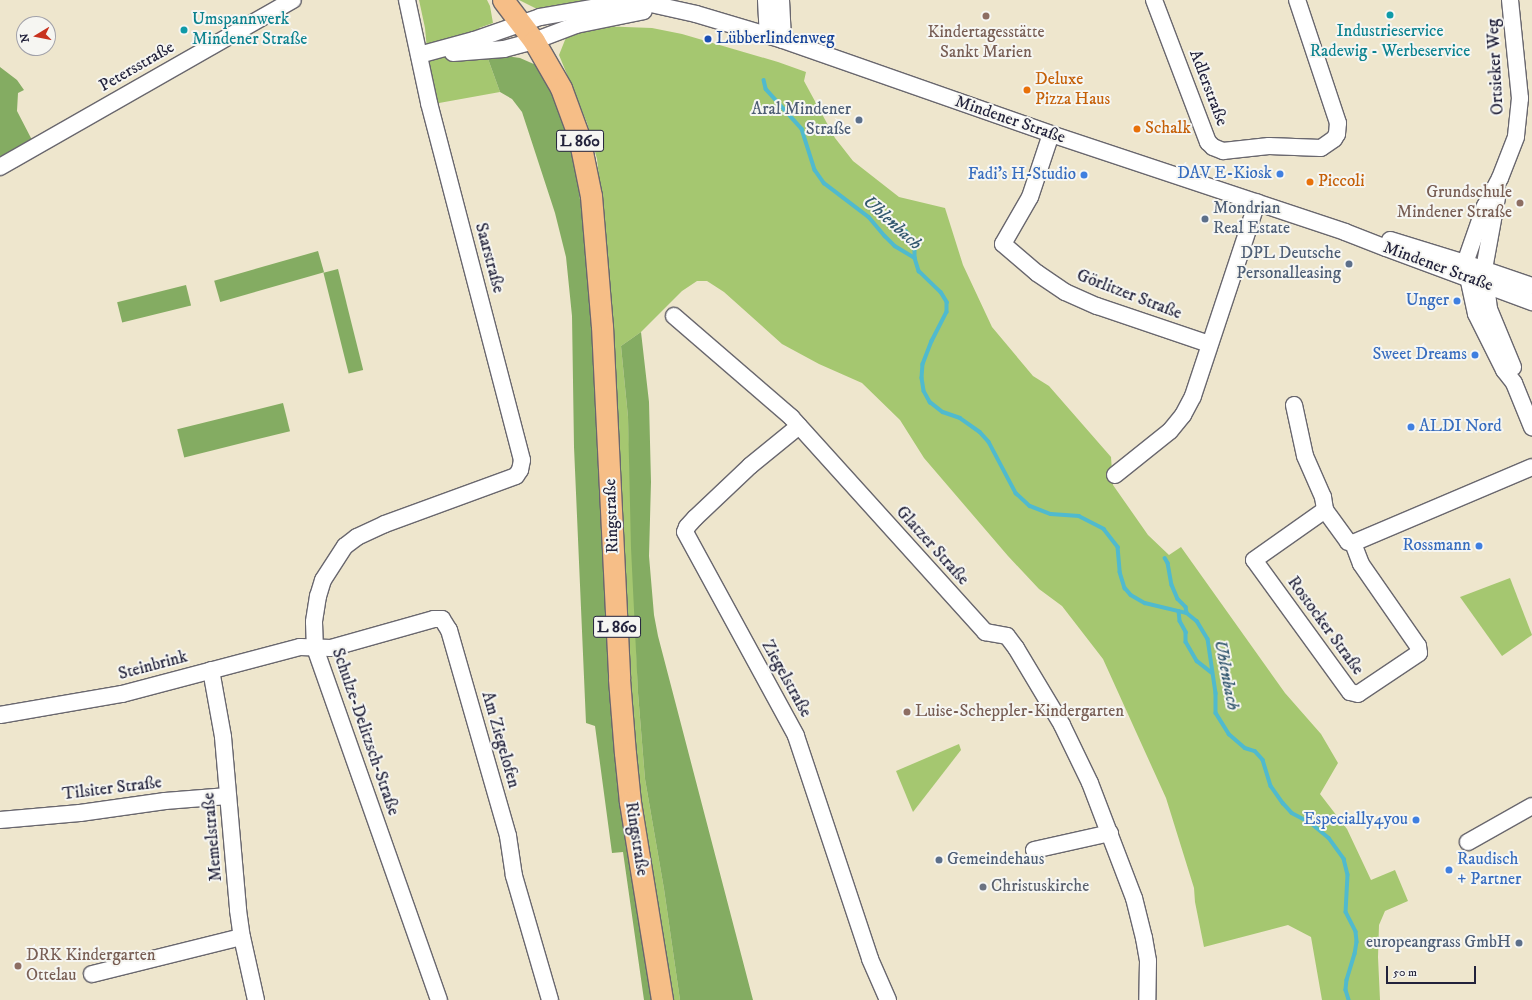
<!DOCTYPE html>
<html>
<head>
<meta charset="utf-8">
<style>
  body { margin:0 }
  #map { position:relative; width:1532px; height:1000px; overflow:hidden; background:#eee6cd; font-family:"IM FELL DW Pica",serif }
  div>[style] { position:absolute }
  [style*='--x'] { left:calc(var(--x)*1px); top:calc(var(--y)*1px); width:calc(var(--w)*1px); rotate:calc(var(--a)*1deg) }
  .green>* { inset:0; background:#a5c770 }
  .forest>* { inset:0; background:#84ac62; transform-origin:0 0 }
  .stream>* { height:3.5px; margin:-1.75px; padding:0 1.75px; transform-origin:1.75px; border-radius:1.75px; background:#50bace }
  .roads { filter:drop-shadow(1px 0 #69676e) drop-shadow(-1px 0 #69676e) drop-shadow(0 1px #69676e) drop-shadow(0 -1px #69676e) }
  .minor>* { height:16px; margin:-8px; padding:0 8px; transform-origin:8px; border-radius:8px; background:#fff }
  .major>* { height:21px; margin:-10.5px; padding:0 10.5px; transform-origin:10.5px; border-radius:10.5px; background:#f6be87 }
  .dots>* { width:11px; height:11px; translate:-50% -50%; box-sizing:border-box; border:2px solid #f6f6f2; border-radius:50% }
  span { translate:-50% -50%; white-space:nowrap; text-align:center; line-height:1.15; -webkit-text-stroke:4px #f6f6f2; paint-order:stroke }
  .shield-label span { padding:1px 3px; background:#f6f6f2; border:1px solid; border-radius:3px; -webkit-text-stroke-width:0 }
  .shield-label { font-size:16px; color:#22223b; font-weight:700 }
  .culture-label { font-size:17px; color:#0d838f }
  .left { translate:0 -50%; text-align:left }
  .education-label { font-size:17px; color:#785e54 }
  .right { translate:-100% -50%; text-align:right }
  .transit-label { font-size:17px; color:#164399 }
  .street-label { font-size:17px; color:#22223b }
  .food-label { font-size:17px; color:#c56008 }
  .service-label { font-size:17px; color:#4e5e75 }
  .shop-label { font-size:17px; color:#366cbe }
  .worship-label { font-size:17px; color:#5b616d }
  .water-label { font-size:18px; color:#32576e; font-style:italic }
  .north { position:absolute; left:16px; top:16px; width:40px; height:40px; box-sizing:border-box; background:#f6f6f2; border:1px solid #a1a1a9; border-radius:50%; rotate:260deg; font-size:11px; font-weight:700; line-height:16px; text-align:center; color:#22223b }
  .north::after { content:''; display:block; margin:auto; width:14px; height:18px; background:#c8321e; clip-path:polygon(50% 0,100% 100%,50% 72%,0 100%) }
  .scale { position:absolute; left:1386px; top:966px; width:90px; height:18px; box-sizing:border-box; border:2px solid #22223b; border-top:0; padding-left:5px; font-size:12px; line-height:14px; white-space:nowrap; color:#22223b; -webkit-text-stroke:3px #f6f6f2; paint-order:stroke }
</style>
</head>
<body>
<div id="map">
  <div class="green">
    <div style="clip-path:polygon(419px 0,487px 0,490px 6px,493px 23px,479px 28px,487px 56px,500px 92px,439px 103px,434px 100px,430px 81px,425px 28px)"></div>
    <div style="clip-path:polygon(519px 0,606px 0,548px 9px,535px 8px)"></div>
    <div style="clip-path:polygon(598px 26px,652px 28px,682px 34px,778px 62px,806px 72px,804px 81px,835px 138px,853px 161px,899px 197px,945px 208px,963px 265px,992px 327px,1033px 376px,1049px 386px,1111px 457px,1113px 485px,1148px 535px,1169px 555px,1181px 547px,1285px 693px,1321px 734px,1338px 763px,1320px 794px,1347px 829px,1371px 880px,1395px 870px,1408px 901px,1385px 911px,1379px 925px,1378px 957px,1380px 1000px,1322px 1000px,1311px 937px,1288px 925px,1204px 947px,1195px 902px,1194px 888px,1166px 798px,1103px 659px,1062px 606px,1039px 589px,1008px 556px,924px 458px,900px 420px,862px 383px,819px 364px,782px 344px,724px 292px,707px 281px,697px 281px,682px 291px,641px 332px,621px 346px,628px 417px,638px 693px,645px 779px,664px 889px,680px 1000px,672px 1000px,644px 831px,629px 712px,610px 305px,605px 233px,597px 159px,587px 123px,559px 55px,567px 35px)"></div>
    <div style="clip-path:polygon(1510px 578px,1532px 635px,1502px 656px,1460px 597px)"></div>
    <div style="clip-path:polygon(959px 744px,961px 750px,913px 812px,896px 771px)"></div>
  </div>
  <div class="forest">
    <div style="clip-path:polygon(498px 55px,520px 58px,536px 65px,552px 95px,565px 126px,577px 178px,587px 250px,654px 1000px,644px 1000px,623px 852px,612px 853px,595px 726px,586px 723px,574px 447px,572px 316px,566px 257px,555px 213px,522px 112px,512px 99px,500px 92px,487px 56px)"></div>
    <div style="clip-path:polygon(0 67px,17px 80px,24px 90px,18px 93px,17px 111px,32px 140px,0 159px)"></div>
    <div style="left:318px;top:251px;width:22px;height:108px;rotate:74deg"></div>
    <div style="left:338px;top:269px;width:104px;height:15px;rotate:76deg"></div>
    <div style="left:186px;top:285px;width:21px;height:71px;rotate:76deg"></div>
    <div style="clip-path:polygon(641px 332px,649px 402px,651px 482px,649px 556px,654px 615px,658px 636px,753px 1000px,680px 1000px,664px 889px,645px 779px,638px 693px,631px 548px,628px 417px,621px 346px)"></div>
    <div style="left:283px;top:403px;width:29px;height:109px;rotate:76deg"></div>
  </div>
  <div class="stream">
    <div style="--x:764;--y:80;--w:9;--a:77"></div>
    <div style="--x:766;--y:89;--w:54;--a:48"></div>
    <div style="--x:802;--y:129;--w:43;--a:72.4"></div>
    <div style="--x:815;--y:170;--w:16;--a:55"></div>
    <div style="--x:824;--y:183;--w:56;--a:37.1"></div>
    <div style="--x:869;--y:217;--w:25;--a:50"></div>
    <div style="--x:885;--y:236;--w:14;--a:45"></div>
    <div style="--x:895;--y:246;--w:23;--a:31"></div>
    <div style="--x:915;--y:258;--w:14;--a:73"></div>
    <div style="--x:919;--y:271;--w:30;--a:44"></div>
    <div style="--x:941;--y:292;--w:12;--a:59"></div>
    <div style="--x:947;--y:302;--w:10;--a:90"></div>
    <div style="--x:947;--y:312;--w:33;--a:117"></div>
    <div style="--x:932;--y:341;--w:25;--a:111"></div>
    <div style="--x:923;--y:364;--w:14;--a:94"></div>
    <div style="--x:922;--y:378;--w:13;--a:81"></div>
    <div style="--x:924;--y:391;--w:13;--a:61"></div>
    <div style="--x:930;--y:402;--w:16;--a:38"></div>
    <div style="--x:943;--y:412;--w:18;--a:19"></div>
    <div style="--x:960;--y:418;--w:24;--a:35"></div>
    <div style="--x:980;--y:432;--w:13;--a:48"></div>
    <div style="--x:989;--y:442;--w:58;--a:62.1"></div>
    <div style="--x:1016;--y:493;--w:19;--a:43"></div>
    <div style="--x:1030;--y:506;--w:22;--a:21"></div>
    <div style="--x:1051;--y:514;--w:28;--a:4"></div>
    <div style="--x:1079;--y:516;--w:28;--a:27"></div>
    <div style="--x:1104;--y:529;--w:23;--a:52"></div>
    <div style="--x:1118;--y:547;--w:25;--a:85"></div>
    <div style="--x:1120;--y:572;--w:17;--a:73"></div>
    <div style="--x:1125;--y:588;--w:9;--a:49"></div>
    <div style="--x:1131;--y:595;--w:16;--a:30"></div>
    <div style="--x:1145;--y:603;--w:43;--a:13.4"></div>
    <div style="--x:1187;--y:613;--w:13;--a:39"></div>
    <div style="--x:1197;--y:621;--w:21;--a:59"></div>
    <div style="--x:1208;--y:639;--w:55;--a:81.6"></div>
    <div style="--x:1216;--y:693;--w:20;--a:90"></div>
    <div style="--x:1216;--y:713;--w:25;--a:58"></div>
    <div style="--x:1229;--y:734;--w:21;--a:41"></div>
    <div style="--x:1245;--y:748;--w:10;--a:17"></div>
    <div style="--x:1255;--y:751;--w:12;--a:48"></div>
    <div style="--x:1263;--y:760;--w:27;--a:73"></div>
    <div style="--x:1271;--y:786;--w:21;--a:55"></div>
    <div style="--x:1283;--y:803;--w:13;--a:48"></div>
    <div style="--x:1292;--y:813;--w:21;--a:28"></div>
    <div style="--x:1311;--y:823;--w:23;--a:40"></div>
    <div style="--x:1329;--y:838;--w:26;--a:54"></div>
    <div style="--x:1344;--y:859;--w:16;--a:76"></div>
    <div style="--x:1348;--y:875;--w:37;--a:93"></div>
    <div style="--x:1346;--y:912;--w:22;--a:63"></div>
    <div style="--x:1356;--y:932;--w:10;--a:84"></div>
    <div style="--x:1357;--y:942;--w:12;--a:99"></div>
    <div style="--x:1355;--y:954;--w:27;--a:107"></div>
    <div style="--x:1347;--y:980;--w:10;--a:96"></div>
    <div style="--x:1346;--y:990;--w:10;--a:73"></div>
    <div style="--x:906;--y:231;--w:14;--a:51"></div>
    <div style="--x:915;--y:242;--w:16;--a:90"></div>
    <div style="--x:1165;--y:558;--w:6;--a:59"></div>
    <div style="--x:1168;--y:563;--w:22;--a:80"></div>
    <div style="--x:1172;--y:585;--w:15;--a:67"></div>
    <div style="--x:1178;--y:599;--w:11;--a:45"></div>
    <div style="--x:1186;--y:607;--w:6;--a:81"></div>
    <div style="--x:1179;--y:611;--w:10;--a:84"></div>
    <div style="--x:1180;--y:621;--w:13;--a:61"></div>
    <div style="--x:1186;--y:632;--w:10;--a:90"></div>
    <div style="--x:1186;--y:642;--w:22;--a:60"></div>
    <div style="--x:1197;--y:661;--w:18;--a:38"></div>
  </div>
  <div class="roads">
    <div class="minor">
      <div style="--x:407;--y:0;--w:105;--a:77.9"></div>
      <div style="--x:429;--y:103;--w:369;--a:75.4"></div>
      <div style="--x:522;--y:460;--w:10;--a:101"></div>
      <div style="--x:520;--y:470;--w:7;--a:124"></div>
      <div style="--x:516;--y:476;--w:140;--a:159.9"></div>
      <div style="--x:385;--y:524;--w:31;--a:155"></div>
      <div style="--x:357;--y:537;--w:15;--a:143"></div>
      <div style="--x:345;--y:546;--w:40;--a:122.9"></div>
      <div style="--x:323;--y:580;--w:17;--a:107"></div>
      <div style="--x:318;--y:596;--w:26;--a:99"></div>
      <div style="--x:314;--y:622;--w:26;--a:88"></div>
      <div style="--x:315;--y:648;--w:373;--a:70.6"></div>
      <div style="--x:766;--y:0;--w:36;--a:87"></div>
      <div style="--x:781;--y:0;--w:40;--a:87.1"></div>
      <div style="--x:1154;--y:0;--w:152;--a:69.2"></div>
      <div style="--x:1208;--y:142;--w:7;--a:45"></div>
      <div style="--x:1213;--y:147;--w:11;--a:22"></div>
      <div style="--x:1223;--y:151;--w:46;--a:-6.2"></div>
      <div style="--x:1269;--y:146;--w:52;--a:2.2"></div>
      <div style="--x:1321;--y:148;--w:16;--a:-35"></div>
      <div style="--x:1334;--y:139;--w:6;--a:-59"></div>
      <div style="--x:1337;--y:134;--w:11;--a:-85"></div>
      <div style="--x:1338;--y:123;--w:130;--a:-108.4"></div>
      <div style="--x:1510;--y:0;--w:99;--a:84.2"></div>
      <div style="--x:1520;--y:98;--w:39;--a:96"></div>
      <div style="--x:1516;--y:137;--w:44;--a:111.3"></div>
      <div style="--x:1500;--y:178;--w:32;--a:118"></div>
      <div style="--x:1485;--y:206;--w:60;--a:109.3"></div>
      <div style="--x:1465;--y:263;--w:52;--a:77.8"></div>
      <div style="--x:1476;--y:314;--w:63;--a:63.4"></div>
      <div style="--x:1504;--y:370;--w:16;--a:52"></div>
      <div style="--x:1514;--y:383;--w:48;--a:67.8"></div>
      <div style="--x:453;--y:53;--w:51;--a:-4.5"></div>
      <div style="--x:504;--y:49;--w:31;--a:-15"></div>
      <div style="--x:534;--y:41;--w:45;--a:-20.9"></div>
      <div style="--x:576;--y:25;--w:69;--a:-11.6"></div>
      <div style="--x:419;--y:55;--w:57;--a:-15.3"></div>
      <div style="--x:474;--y:40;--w:70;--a:-19.2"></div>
      <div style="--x:540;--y:17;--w:81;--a:-9.9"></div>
      <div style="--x:620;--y:3;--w:22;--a:-3"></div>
      <div style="--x:642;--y:2;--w:55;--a:12.5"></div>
      <div style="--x:696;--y:14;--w:91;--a:16.6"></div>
      <div style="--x:783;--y:40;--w:284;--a:19.3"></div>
      <div style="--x:1051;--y:134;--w:310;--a:18.4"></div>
      <div style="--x:1345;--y:232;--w:44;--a:21.3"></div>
      <div style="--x:1386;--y:248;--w:156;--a:20.3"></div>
      <div style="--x:1051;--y:134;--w:66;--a:108.4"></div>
      <div style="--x:1030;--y:197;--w:54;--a:119.9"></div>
      <div style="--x:1003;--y:244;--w:45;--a:40.5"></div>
      <div style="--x:1037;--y:273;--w:34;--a:34"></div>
      <div style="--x:1065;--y:292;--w:35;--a:24"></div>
      <div style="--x:1097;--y:306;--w:118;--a:18.7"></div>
      <div style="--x:0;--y:167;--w:337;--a:-29.7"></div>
      <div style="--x:1498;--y:192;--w:78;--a:100.3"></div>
      <div style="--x:1484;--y:269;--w:40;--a:82.9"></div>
      <div style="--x:1489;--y:309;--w:63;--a:67.5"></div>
      <div style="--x:1390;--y:240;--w:78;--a:17"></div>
      <div style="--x:1465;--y:263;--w:71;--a:18.9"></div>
      <div style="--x:674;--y:316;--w:155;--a:40.8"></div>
      <div style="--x:791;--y:417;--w:290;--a:47.9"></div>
      <div style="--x:985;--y:632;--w:22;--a:10"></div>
      <div style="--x:1007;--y:636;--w:15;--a:53"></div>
      <div style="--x:1016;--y:648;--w:90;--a:59.1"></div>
      <div style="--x:1062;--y:725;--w:64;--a:64.2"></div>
      <div style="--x:1090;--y:783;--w:123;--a:69.1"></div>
      <div style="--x:1134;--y:898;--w:41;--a:76"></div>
      <div style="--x:1144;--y:938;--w:23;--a:80"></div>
      <div style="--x:1148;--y:961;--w:39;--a:91"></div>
      <div style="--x:1294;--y:405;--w:52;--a:77.8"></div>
      <div style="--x:1305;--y:456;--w:45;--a:66.3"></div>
      <div style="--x:1323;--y:497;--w:13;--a:81"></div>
      <div style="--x:799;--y:426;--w:63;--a:140.8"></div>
      <div style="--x:750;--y:466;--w:76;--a:136.6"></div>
      <div style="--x:695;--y:518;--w:12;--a:132"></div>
      <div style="--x:687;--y:527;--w:5;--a:112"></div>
      <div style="--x:685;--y:532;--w:232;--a:61.4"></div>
      <div style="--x:796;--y:736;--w:235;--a:71.6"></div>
      <div style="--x:870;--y:959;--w:45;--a:66.3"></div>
      <div style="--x:1115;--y:475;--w:70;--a:-38.7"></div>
      <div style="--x:1170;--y:431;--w:21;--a:-51"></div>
      <div style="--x:1183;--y:415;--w:21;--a:-62"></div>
      <div style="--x:1193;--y:396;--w:204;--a:-71.7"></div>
      <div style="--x:1353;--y:543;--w:22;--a:69"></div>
      <div style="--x:1361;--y:564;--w:100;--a:55.2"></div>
      <div style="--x:1418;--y:646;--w:7;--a:82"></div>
      <div style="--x:1419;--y:653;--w:73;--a:146.1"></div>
      <div style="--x:1358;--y:694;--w:8;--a:-166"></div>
      <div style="--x:1350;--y:692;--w:163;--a:-126"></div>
      <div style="--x:1254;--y:560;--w:87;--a:-35.2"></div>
      <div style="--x:1325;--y:510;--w:39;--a:54"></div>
      <div style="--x:1348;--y:542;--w:5;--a:11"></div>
      <div style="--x:1353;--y:543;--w:194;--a:-23"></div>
      <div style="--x:211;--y:670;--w:68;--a:79.8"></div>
      <div style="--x:223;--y:737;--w:174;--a:85"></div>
      <div style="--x:238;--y:910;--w:27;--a:82"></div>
      <div style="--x:242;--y:937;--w:65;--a:77.5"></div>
      <div style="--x:0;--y:715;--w:124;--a:-9.8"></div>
      <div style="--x:122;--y:694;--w:184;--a:-14.8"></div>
      <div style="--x:300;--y:647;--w:31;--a:2"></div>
      <div style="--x:331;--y:648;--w:107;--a:-15.7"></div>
      <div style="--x:434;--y:619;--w:8;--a:0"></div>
      <div style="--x:442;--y:619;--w:13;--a:58"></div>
      <div style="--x:449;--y:630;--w:214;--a:74"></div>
      <div style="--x:508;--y:836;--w:40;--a:81.5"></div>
      <div style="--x:514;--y:876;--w:129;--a:73.8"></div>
      <div style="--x:0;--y:820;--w:80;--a:-5"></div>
      <div style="--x:80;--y:813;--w:86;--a:-8"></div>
      <div style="--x:165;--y:801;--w:63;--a:-4.5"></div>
      <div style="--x:1468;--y:842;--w:73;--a:-29.4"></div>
      <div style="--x:1034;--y:850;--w:78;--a:-12.6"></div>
      <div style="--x:92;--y:974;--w:154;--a:-13.9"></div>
    </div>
    <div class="major">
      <div style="--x:503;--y:0;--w:51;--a:52.9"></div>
      <div style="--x:534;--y:41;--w:54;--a:60.1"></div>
      <div style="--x:561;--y:88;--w:52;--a:69.8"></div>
      <div style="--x:579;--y:137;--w:60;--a:78.5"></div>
      <div style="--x:591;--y:196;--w:130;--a:85.2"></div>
      <div style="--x:602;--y:326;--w:353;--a:87.2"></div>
      <div style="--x:619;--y:679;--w:74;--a:85.4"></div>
      <div style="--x:625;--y:753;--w:49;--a:84.2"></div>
      <div style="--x:630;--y:802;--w:201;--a:80.8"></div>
    </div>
  </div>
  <div class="dots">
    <div style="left:1390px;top:15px;background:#0f9aa8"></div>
    <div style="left:986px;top:16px;background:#8d6e63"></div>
    <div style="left:184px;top:30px;background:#0f9aa8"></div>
    <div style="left:708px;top:39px;background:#1a4fb4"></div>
    <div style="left:1027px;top:90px;background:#e8710a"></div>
    <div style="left:859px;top:120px;background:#5c6f8a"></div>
    <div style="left:1137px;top:129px;background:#e8710a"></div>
    <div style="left:1280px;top:174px;background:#3f7fe0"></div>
    <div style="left:1084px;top:175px;background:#3f7fe0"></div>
    <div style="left:1310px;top:182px;background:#e8710a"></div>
    <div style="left:1520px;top:203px;background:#8d6e63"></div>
    <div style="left:1205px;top:219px;background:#5c6f8a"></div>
    <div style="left:1349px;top:264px;background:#5c6f8a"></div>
    <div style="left:1457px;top:301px;background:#3f7fe0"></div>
    <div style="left:1475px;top:355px;background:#3f7fe0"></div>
    <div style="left:1411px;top:427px;background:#3f7fe0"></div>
    <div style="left:1479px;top:546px;background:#3f7fe0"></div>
    <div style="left:907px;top:712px;background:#8d6e63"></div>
    <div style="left:1416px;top:820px;background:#3f7fe0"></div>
    <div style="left:939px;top:860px;background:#5c6f8a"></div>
    <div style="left:1449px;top:870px;background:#3f7fe0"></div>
    <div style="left:983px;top:887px;background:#6b7280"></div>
    <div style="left:1519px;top:943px;background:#5c6f8a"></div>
    <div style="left:18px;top:966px;background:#8d6e63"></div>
  </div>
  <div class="shield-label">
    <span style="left:580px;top:141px">L 860</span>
    <span style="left:617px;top:627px">L 860</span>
  </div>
  <div class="culture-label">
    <span class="left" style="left:192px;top:30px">Umspannwerk<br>Mindener Straße</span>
    <span style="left:1390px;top:42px">Industrieservice<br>Radewig - Werbeservice</span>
  </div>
  <div class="education-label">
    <span style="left:986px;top:43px">Kindertagesstätte<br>Sankt Marien</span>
    <span class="right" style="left:1512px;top:203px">Grundschule<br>Mindener Straße</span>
    <span class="left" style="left:915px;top:712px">Luise-Scheppler-Kindergarten</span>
    <span class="left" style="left:26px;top:966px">DRK Kindergarten<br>Ottelau</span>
  </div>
  <div class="transit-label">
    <span class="left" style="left:716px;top:39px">Lübberlindenweg</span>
  </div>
  <div class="street-label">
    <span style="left:137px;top:67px;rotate:-30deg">Petersstraße</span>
    <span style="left:1496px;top:67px;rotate:-93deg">Ortsieker Weg</span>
    <span style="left:1208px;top:88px;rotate:69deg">Adlerstraße</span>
    <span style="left:1010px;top:120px;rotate:19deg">Mindener Straße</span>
    <span style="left:489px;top:258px;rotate:75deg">Saarstraße</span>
    <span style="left:1438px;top:267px;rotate:20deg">Mindener Straße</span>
    <span style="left:1129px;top:295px;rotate:21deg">Görlitzer Straße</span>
    <span style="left:612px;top:516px;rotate:-92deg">Ringstraße</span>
    <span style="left:932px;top:546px;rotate:48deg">Glatzer Straße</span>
    <span style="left:1325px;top:626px;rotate:54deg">Rostocker Straße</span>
    <span style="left:153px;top:666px;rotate:-15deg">Steinbrink</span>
    <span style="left:786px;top:679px;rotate:61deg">Ziegelstraße</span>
    <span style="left:365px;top:732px;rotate:71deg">Schulze-Delitzsch-Straße</span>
    <span style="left:500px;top:740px;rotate:74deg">Am Ziegelofen</span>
    <span style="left:112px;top:789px;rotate:-7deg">Tilsiter Straße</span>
    <span style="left:213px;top:837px;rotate:-95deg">Memelstraße</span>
    <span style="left:636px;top:839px;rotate:81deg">Ringstraße</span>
  </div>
  <div class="food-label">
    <span class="left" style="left:1035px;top:90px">Deluxe<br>Pizza Haus</span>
    <span class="left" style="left:1145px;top:129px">Schalk</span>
    <span class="left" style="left:1318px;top:182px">Piccoli</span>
  </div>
  <div class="service-label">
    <span class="right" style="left:851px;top:120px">Aral Mindener<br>Straße</span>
    <span class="left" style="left:1213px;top:219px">Mondrian<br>Real Estate</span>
    <span class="right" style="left:1341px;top:264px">DPL Deutsche<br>Personalleasing</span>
    <span class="left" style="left:947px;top:860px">Gemeindehaus</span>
    <span class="right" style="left:1511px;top:943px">europeangrass GmbH</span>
  </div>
  <div class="shop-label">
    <span class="right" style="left:1272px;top:174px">DAV E-Kiosk</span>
    <span class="right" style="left:1076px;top:175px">Fadi's H-Studio</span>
    <span class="right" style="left:1449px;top:301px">Unger</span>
    <span class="right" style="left:1467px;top:355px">Sweet Dreams</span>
    <span class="left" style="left:1419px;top:427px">ALDI Nord</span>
    <span class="right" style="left:1471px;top:546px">Rossmann</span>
    <span class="right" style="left:1408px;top:820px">Especially4you</span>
    <span class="left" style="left:1457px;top:870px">Raudisch<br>+ Partner</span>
  </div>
  <div class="worship-label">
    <span class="left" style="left:991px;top:887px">Christuskirche</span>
  </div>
  <div class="water-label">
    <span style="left:892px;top:223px;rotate:42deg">Uhlenbach</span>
    <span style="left:1226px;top:675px;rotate:79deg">Uhlenbach</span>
  </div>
  <div class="north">N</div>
  <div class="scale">50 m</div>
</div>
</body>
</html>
